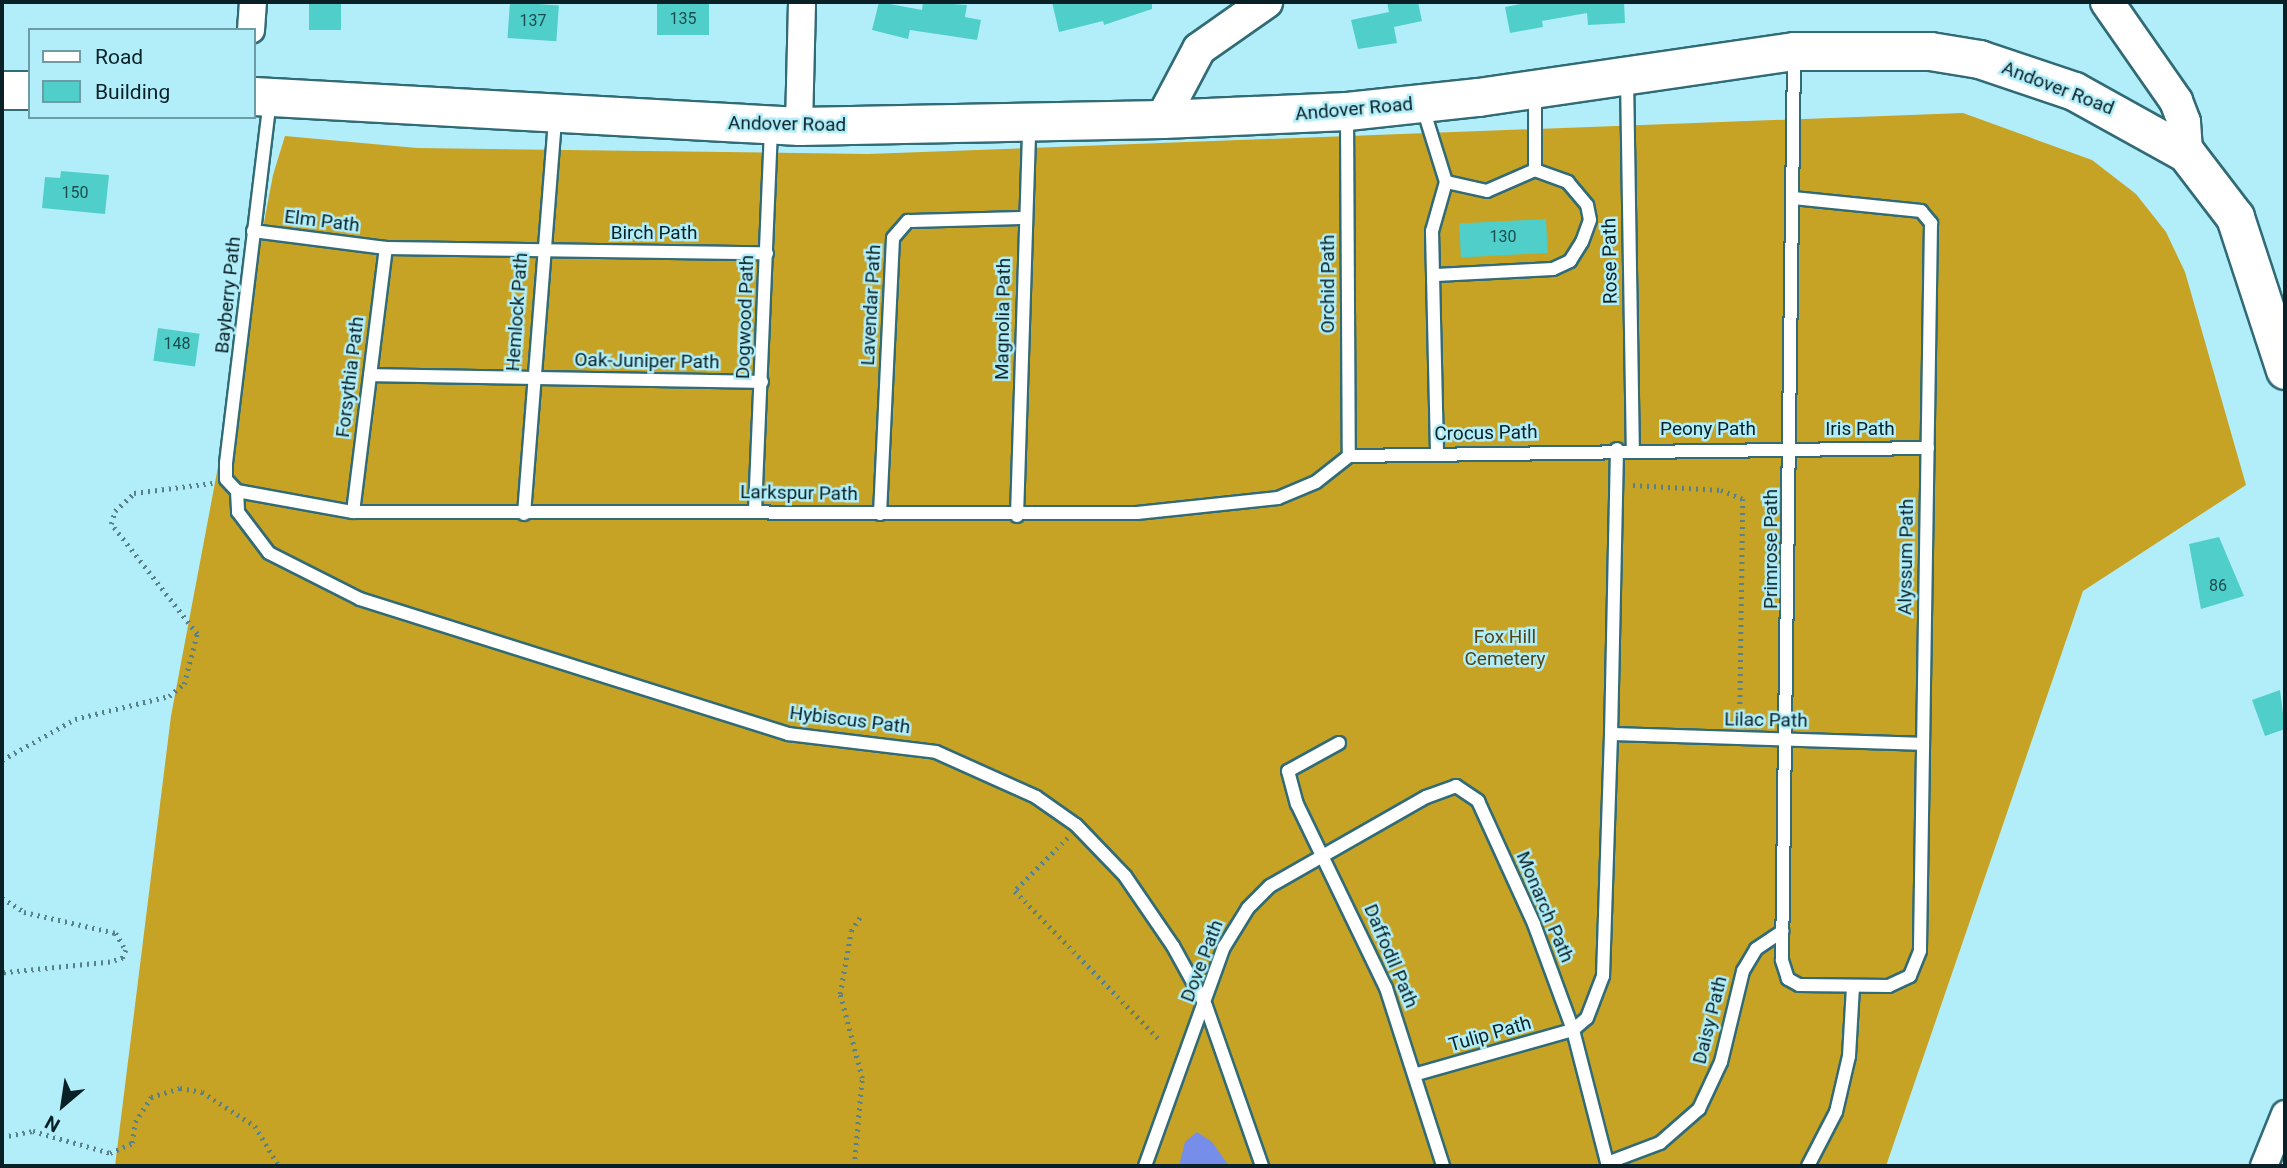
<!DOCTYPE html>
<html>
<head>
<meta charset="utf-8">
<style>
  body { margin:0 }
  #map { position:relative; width:2287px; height:1168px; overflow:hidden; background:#b2eefa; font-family:Roboto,sans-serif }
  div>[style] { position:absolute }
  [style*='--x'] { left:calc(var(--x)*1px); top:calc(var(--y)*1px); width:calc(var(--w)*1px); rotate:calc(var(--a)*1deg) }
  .forest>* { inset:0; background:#c6a225 }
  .water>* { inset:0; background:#768de9 }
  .building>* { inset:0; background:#50cfca; transform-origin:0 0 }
  .path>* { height:4.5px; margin-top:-2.25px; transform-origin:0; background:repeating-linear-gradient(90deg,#588088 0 2px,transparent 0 7px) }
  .roads { filter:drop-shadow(2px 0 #316b76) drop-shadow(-2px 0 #316b76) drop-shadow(0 2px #316b76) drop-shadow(0 -2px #316b76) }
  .service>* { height:12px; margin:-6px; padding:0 6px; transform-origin:6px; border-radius:6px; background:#fff }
  .minor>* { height:26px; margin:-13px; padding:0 13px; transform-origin:13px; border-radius:13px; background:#fff }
  .tertiary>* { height:32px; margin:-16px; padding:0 16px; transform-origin:16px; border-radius:16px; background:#fff }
  .secondary>* { height:37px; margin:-18.5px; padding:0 18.5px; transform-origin:18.5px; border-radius:18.5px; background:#fff }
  span { translate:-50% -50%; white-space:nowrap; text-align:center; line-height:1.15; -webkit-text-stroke:5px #b2eefa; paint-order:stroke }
  .number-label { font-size:16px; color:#1b4c4f }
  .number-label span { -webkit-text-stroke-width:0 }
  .street-label { font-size:19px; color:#092126 }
  .park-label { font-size:19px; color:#534415 }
  .frame { position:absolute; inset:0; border:4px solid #092126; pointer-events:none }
  .legend { position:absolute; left:28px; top:28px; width:228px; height:91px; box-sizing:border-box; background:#b2eefa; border:2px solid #6e9ca5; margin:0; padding:9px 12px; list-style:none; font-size:21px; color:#092126 }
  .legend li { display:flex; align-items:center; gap:14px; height:35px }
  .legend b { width:35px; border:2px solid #6e9ca5 }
  .north { position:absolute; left:28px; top:1070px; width:70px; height:70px; -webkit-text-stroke:5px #b2eefa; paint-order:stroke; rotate:209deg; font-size:19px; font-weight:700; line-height:28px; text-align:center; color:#092126 }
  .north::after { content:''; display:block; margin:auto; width:24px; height:32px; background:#092126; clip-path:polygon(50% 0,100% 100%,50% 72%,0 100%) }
</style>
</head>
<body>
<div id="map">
  <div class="forest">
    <div style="clip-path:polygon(1963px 113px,2092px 160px,2136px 194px,2166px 232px,2185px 272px,2246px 485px,2083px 591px,1886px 1166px,115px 1166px,171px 716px,273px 175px,285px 136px,417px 148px,868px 154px)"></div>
  </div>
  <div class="water">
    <div style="clip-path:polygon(1197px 1132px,1212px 1142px,1229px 1166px,1179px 1166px,1185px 1142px)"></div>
  </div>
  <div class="building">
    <div style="left:309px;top:2px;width:32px;height:28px"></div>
    <div style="left:510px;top:2px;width:49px;height:36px;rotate:4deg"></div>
    <div style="left:657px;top:2px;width:52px;height:33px"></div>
    <div style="clip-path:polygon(879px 2px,922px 10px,923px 2px,967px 5px,965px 17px,981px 20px,977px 40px,910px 30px,908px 39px,872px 30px)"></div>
    <div style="clip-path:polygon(1052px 2px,1152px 2px,1152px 9px,1104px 25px,1103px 21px,1059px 32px)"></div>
    <div style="clip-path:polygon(1387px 2px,1418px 2px,1422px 21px,1394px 27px,1397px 43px,1358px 49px,1351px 20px,1389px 12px)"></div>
    <div style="clip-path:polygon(1532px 2px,1624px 2px,1625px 23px,1588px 25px,1587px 13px,1542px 21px,1543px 27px,1510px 33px,1505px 7px)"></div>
    <div style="clip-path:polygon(61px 171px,109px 175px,105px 214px,42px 208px,45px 177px,60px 178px)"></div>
    <div style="left:1546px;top:219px;width:34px;height:87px;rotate:87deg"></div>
    <div style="left:158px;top:328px;width:42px;height:33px;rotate:8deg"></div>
    <div style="clip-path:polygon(2219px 537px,2244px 596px,2201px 609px,2189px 544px)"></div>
    <div style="clip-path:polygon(2280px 690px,2285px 729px,2265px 736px,2252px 700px)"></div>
  </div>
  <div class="path">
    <div style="--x:1633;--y:485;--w:88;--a:3.3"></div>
    <div style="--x:1721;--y:490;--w:24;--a:22"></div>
    <div style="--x:1743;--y:499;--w:221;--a:90.8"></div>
    <div style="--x:2;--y:760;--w:84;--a:-29.3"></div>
    <div style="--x:75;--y:719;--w:97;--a:-13.7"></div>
    <div style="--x:169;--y:696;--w:19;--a:-39"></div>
    <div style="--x:184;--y:684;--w:52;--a:-75.4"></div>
    <div style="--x:197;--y:634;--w:140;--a:-128"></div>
    <div style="--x:111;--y:524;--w:14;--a:-73"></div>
    <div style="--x:115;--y:511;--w:26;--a:-43"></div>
    <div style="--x:134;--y:493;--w:79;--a:-7.3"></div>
    <div style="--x:1068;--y:838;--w:75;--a:135"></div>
    <div style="--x:1015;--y:891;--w:205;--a:45.8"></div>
    <div style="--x:2;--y:898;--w:26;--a:32"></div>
    <div style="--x:24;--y:912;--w:94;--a:12.9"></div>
    <div style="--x:116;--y:933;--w:20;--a:60"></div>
    <div style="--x:126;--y:950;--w:9;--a:111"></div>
    <div style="--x:123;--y:958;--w:14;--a:163"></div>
    <div style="--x:110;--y:962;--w:109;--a:174.2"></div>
    <div style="--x:2;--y:1137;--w:32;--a:-11"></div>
    <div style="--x:33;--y:1131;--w:80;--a:15.9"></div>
    <div style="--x:110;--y:1153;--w:24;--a:-24"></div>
    <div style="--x:132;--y:1143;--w:21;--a:-82"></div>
    <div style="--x:135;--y:1122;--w:30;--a:-57"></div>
    <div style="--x:151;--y:1097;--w:30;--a:-17"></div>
    <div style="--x:180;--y:1088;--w:22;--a:10"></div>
    <div style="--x:202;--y:1092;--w:63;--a:32.7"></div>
    <div style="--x:255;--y:1126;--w:47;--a:59"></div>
    <div style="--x:854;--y:1166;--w:88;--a:-84.8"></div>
    <div style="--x:862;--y:1078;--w:87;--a:-104.7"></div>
    <div style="--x:840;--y:994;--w:64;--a:-80.1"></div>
    <div style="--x:851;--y:931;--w:20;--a:-57"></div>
  </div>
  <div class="roads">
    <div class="service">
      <div style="--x:1627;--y:77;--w:371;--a:89.1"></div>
      <div style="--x:1422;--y:105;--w:81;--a:72.7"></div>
      <div style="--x:1347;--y:115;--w:341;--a:89.7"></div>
      <div style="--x:1535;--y:170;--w:78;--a:-90"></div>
      <div style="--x:1793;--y:198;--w:129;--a:5.8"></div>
      <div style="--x:1921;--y:211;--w:16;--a:50"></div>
      <div style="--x:1931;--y:223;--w:728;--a:90.87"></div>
      <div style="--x:1920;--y:951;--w:27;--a:112"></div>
      <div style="--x:1910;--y:976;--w:23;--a:155"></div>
      <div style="--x:1889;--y:986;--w:90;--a:-179.4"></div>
      <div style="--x:1799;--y:985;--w:13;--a:-151"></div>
      <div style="--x:1788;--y:979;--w:20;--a:-108"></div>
      <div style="--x:1782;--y:960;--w:906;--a:-89.24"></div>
      <div style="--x:253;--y:231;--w:134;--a:7.3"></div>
      <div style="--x:386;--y:248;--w:381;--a:0.8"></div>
      <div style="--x:1436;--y:275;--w:117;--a:-2.9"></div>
      <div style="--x:1553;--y:269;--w:19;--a:-25"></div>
      <div style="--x:1570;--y:261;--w:22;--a:-58"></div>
      <div style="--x:1582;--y:242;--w:23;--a:-70"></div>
      <div style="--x:1590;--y:220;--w:15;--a:-101"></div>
      <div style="--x:1587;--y:205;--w:30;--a:-130"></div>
      <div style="--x:1568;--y:182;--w:35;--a:-160"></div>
      <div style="--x:1535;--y:170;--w:52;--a:156.4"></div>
      <div style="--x:1487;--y:191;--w:42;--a:-167.6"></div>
      <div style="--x:1446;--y:182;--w:51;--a:105.9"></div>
      <div style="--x:1432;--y:231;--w:222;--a:88.7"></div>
      <div style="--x:370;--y:375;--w:392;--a:1"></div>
      <div style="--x:1617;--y:449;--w:285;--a:91.2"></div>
      <div style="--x:1611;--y:734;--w:310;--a:1.8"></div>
      <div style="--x:1349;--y:456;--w:579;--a:-0.79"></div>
      <div style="--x:237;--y:491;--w:21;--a:87"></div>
      <div style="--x:238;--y:512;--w:51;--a:52.9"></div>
      <div style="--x:269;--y:553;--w:102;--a:26.8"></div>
      <div style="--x:360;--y:599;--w:449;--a:17.5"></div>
      <div style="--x:788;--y:734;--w:149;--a:6.9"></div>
      <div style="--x:936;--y:752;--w:110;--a:24.2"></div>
      <div style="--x:1036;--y:797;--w:49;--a:35"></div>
      <div style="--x:1076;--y:825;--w:71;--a:46.1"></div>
      <div style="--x:1125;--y:876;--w:85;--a:55.6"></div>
      <div style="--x:1173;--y:946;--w:68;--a:61.2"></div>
      <div style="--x:1206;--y:1006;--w:170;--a:70.7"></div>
      <div style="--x:237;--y:491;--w:118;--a:10.3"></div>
      <div style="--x:353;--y:512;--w:784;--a:0.07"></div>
      <div style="--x:1137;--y:513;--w:142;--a:-6.1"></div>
      <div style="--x:1278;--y:498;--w:41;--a:-22.8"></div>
      <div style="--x:1316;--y:482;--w:42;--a:-38.2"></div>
      <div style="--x:237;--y:491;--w:16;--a:-133"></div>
      <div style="--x:226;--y:479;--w:16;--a:-90"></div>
      <div style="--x:226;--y:463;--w:365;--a:-83.1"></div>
      <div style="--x:755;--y:511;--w:384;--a:-87.6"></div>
      <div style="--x:353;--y:512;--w:266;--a:-82.9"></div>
      <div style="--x:524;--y:514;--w:398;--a:-85.5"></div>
      <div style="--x:880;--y:514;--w:276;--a:-87.3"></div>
      <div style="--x:893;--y:238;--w:23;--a:-49"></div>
      <div style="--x:908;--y:221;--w:116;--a:-1.5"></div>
      <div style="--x:1017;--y:516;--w:391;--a:-88.2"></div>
      <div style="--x:1339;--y:743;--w:58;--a:151.2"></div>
      <div style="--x:1288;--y:771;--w:34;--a:75"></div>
      <div style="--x:1297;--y:804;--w:204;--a:64.2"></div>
      <div style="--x:1386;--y:988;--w:187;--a:72.2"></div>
      <div style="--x:1417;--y:1074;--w:162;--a:-15.8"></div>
      <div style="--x:1573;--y:1030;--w:18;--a:-41"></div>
      <div style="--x:1587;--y:1018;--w:45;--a:-69.1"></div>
      <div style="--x:1603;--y:976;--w:242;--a:-88.1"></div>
      <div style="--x:1607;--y:1163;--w:57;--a:-20.7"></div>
      <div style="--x:1660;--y:1143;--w:52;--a:-41.1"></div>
      <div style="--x:1699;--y:1109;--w:52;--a:-64.9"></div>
      <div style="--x:1721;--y:1062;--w:94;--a:-76.4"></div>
      <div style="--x:1743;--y:971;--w:26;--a:-59"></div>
      <div style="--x:1756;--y:949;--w:32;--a:-34"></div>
      <div style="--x:1145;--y:1166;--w:233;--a:-70.2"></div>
      <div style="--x:1224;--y:947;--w:46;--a:-58.4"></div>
      <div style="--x:1248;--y:908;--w:31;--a:-45"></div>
      <div style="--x:1270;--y:886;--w:180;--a:-29.7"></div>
      <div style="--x:1426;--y:797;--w:32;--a:-20"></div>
      <div style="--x:1456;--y:786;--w:27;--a:34"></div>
      <div style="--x:1478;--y:801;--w:135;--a:65.5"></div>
      <div style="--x:1534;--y:924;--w:113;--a:69.8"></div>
      <div style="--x:1573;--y:1030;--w:140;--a:75.6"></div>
      <div style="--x:1808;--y:1166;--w:61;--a:-62.6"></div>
      <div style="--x:1836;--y:1112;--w:57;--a:-76.9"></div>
      <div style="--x:1849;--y:1056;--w:69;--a:-86.7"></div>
    </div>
    <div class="minor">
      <div style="--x:251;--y:30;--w:28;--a:-86"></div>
      <div style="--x:799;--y:126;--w:124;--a:-88.6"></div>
      <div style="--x:2264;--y:1166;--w:56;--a:-68"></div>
    </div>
    <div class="tertiary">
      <div style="--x:2107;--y:2;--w:121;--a:55.1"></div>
      <div style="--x:2176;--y:101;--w:22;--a:69"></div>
      <div style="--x:2184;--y:122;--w:31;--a:86"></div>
      <div style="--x:1162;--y:119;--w:79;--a:-62.1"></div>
      <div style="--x:1199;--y:49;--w:82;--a:-35"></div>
    </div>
    <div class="secondary">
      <div style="--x:2;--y:90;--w:28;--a:0"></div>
      <div style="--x:254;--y:96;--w:546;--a:3.15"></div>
      <div style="--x:799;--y:126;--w:363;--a:-1.1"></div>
      <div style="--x:1162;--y:119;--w:185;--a:-2.5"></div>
      <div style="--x:1347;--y:111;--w:132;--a:-6.1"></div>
      <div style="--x:1478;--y:97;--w:319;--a:-8.3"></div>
      <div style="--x:1794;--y:51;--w:136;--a:0"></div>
      <div style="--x:1930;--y:51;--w:50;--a:9.3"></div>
      <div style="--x:1979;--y:59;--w:100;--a:18.6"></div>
      <div style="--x:2074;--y:91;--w:128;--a:29"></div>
      <div style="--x:2186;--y:153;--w:81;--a:52.6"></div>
      <div style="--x:2235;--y:217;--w:161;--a:71.9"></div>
    </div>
  </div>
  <div class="number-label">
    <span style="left:683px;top:19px">135</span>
    <span style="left:533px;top:21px">137</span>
    <span style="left:75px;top:193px">150</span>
    <span style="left:1503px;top:237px">130</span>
    <span style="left:177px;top:344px">148</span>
    <span style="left:2218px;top:586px">86</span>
  </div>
  <div class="street-label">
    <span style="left:2058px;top:88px;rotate:21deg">Andover Road</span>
    <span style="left:1354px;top:109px;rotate:-5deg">Andover Road</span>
    <span style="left:787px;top:124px;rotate:1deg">Andover Road</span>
    <span style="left:322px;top:221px;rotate:7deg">Elm Path</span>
    <span style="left:654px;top:233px">Birch Path</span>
    <span style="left:1610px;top:261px;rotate:-91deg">Rose Path</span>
    <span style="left:1328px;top:284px;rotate:-90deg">Orchid Path</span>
    <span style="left:228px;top:295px;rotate:-84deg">Bayberry Path</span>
    <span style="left:871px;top:305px;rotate:-87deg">Lavendar Path</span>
    <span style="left:517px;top:312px;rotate:-86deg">Hemlock Path</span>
    <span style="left:745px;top:317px;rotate:-88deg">Dogwood Path</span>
    <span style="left:1003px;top:319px;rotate:-89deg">Magnolia Path</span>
    <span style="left:647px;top:361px;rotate:1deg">Oak-Juniper Path</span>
    <span style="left:350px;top:377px;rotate:-83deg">Forsythia Path</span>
    <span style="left:1708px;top:429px">Peony Path</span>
    <span style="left:1860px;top:429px">Iris Path</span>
    <span style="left:1486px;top:433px;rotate:-1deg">Crocus Path</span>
    <span style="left:799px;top:493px;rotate:1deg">Larkspur Path</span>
    <span style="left:1771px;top:549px;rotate:-90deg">Primrose Path</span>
    <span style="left:1906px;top:557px;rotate:-89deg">Alyssum Path</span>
    <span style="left:850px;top:720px;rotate:7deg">Hybiscus Path</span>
    <span style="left:1766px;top:720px;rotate:1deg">Lilac Path</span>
    <span style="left:1545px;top:907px;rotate:67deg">Monarch Path</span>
    <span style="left:1391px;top:956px;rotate:67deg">Daffodil Path</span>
    <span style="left:1202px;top:961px;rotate:-69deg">Dove Path</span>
    <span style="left:1710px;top:1020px;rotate:-76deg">Daisy Path</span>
    <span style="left:1490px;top:1034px;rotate:-16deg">Tulip Path</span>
  </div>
  <div class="park-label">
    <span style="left:1505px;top:648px">Fox Hill<br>Cemetery</span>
  </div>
  <div class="frame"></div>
  <ul class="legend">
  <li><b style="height:9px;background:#fff"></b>Road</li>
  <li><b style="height:19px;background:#50cfca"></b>Building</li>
  </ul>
  <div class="north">N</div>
</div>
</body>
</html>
